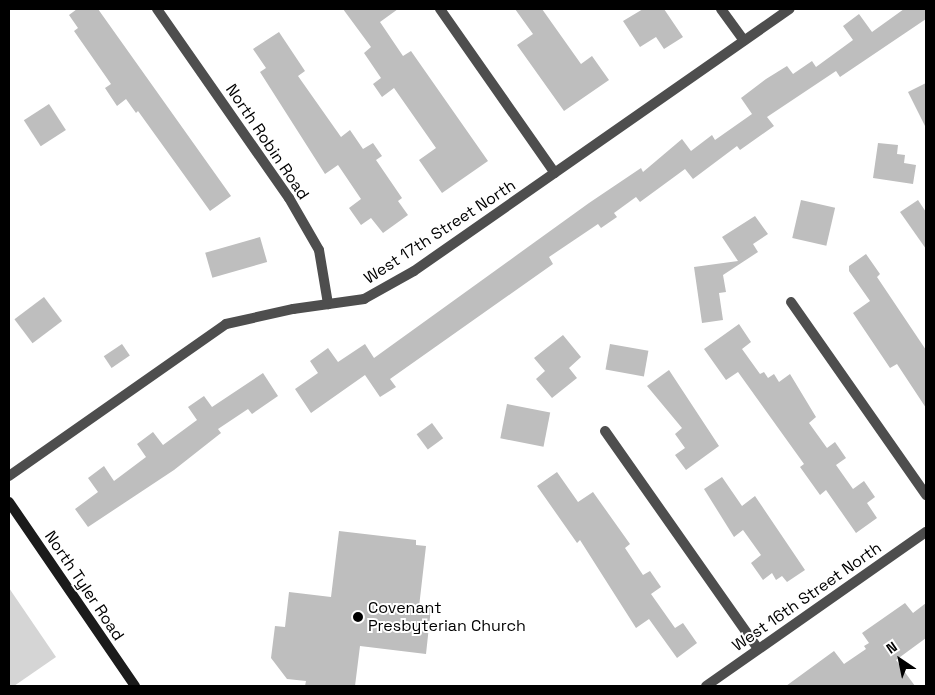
<!DOCTYPE html>
<html>
<head>
<meta charset="utf-8">
<style>
  body { margin:0 }
  #map { position:relative; width:935px; height:695px; overflow:hidden; background:#fff; font-family:"Space Grotesk",sans-serif }
  div>[style] { position:absolute }
  [style*='--x'] { left:calc(var(--x)*1px); top:calc(var(--y)*1px); width:calc(var(--w)*1px); rotate:calc(var(--a)*1deg) }
  .green>* { inset:0; background:#d5d5d5 }
  .building>* { inset:0; background:#bebebe; transform-origin:0 0 }
  .street>* { height:10px; margin:-5px; padding:0 5px; transform-origin:5px; border-radius:5px; background:#4e4e4e }
  .secondary>* { height:10px; margin:-5px; padding:0 5px; transform-origin:5px; border-radius:5px; background:#1b1b1b }
  .dots>* { width:14px; height:14px; translate:-50% -50%; box-sizing:border-box; border:2px solid #fff; border-radius:50% }
  span { translate:-50% -50%; white-space:nowrap; text-align:center; line-height:1.15; -webkit-text-stroke:4px #fff; paint-order:stroke }
  .street-label { font-size:16px; color:#000 }
  .poi-label { font-size:16px; color:#000 }
  .left { translate:0 -50%; text-align:left }
  .frame { position:absolute; inset:0; border:10px solid #000; pointer-events:none }
  .north { position:absolute; left:875px; top:635px; width:50px; height:50px; -webkit-text-stroke:4px #fff; paint-order:stroke; rotate:326deg; font-size:14px; font-weight:700; line-height:20px; text-align:center; color:#000 }
  .north::after { content:''; display:block; margin:auto; width:18px; height:22px; background:#000; clip-path:polygon(50% 0,100% 100%,50% 72%,0 100%) }
</style>
</head>
<body>
<div id="map">
  <div class="green">
    <div style="clip-path:polygon(9px 588px,56px 657px,14px 686px,9px 686px)"></div>
  </div>
  <div class="building">
    <div style="clip-path:polygon(77px 9px,98px 9px,231px 196px,210px 211px,138px 111px,136px 113px,126px 99px,117px 106px,105px 88px,111px 84px,74px 31px,78px 28px,69px 15px)"></div>
    <div style="clip-path:polygon(343px 9px,398px 9px,380px 22px,403px 56px,411px 51px,488px 161px,442px 193px,419px 160px,436px 148px,394px 88px,382px 97px,373px 84px,381px 78px,364px 53px,371px 47px)"></div>
    <div style="clip-path:polygon(515px 9px,542px 9px,581px 64px,592px 56px,609px 80px,564px 111px,517px 45px,533px 34px)"></div>
    <div style="clip-path:polygon(643px 9px,664px 9px,683px 37px,664px 49px,656px 37px,640px 47px,623px 21px)"></div>
    <div style="clip-path:polygon(904px 9px,926px 9px,926px 19px,840px 77px,836px 71px,767px 117px,774px 126px,740px 150px,737px 146px,693px 179px,685px 169px,640px 202px,636px 197px,614px 213px,617px 217px,601px 228px,598px 224px,549px 257px,553px 264px,390px 379px,396px 387px,380px 397px,365px 375px,311px 413px,295px 389px,318px 373px,310px 361px,328px 348px,338px 362px,365px 344px,374px 358px,589px 203px,641px 168px,643px 172px,682px 139px,691px 151px,712px 135px,715px 140px,752px 114px,741px 98px,766px 79px,787px 66px,793px 74px,812px 61px,816px 67px,853px 40px,843px 26px,859px 14px,872px 32px)"></div>
    <div style="clip-path:polygon(279px 32px,305px 71px,298px 76px,341px 137px,350px 130px,363px 149px,373px 143px,382px 156px,376px 160px,402px 198px,398px 201px,408px 215px,383px 233px,371px 218px,361px 225px,349px 208px,361px 199px,338px 165px,325px 174px,260px 72px,266px 68px,253px 49px)"></div>
    <div style="clip-path:polygon(926px 83px,926px 128px,908px 92px)"></div>
    <div style="left:49px;top:104px;width:31px;height:30px;rotate:57deg"></div>
    <div style="clip-path:polygon(878px 143px,898px 145px,897px 154px,905px 155px,904px 163px,916px 165px,913px 184px,873px 178px)"></div>
    <div style="left:801px;top:200px;width:35px;height:39px;rotate:13deg"></div>
    <div style="clip-path:polygon(918px 200px,926px 212px,926px 249px,900px 212px)"></div>
    <div style="clip-path:polygon(755px 216px,768px 234px,753px 244px,758px 252px,723px 275px,726px 292px,719px 293px,723px 320px,702px 323px,694px 267px,738px 261px,722px 237px)"></div>
    <div style="left:260px;top:237px;width:26px;height:57px;rotate:74deg"></div>
    <div style="clip-path:polygon(866px 254px,880px 274px,877px 277px,926px 350px,926px 408px,897px 364px,890px 368px,853px 313px,870px 301px,849px 271px,849px 266px)"></div>
    <div style="left:44px;top:297px;width:30px;height:37px;rotate:53deg"></div>
    <div style="clip-path:polygon(739px 324px,751px 342px,742px 349px,760px 374px,764px 372px,768px 378px,774px 374px,779px 382px,790px 374px,816px 417px,809px 423px,827px 448px,835px 442px,846px 458px,836px 465px,853px 489px,864px 481px,875px 497px,867px 503px,877px 518px,856px 533px,826px 490px,820px 495px,800px 467px,804px 464px,738px 372px,726px 380px,704px 349px)"></div>
    <div style="clip-path:polygon(563px 335px,581px 357px,569px 368px,577px 378px,552px 398px,536px 379px,545px 371px,534px 358px)"></div>
    <div style="left:122px;top:344px;width:14px;height:22px;rotate:56deg"></div>
    <div style="left:610px;top:344px;width:39px;height:26px;rotate:10deg"></div>
    <div style="clip-path:polygon(669px 370px,719px 446px,686px 470px,675px 455px,685px 448px,675px 434px,682px 428px,647px 386px)"></div>
    <div style="clip-path:polygon(263px 373px,278px 396px,252px 414px,248px 409px,218px 429px,221px 433px,174px 470px,88px 527px,75px 509px,98px 492px,88px 478px,104px 466px,114px 481px,146px 457px,137px 444px,153px 432px,163px 445px,197px 420px,188px 407px,204px 396px,212px 407px)"></div>
    <div style="left:507px;top:404px;width:44px;height:35px;rotate:11deg"></div>
    <div style="left:432px;top:423px;width:19px;height:19px;rotate:54deg"></div>
    <div style="clip-path:polygon(557px 472px,578px 502px,593px 492px,630px 544px,625px 548px,643px 575px,650px 571px,661px 587px,651px 594px,675px 628px,683px 623px,697px 643px,677px 658px,649px 619px,636px 628px,580px 540px,577px 543px,537px 486px)"></div>
    <div style="clip-path:polygon(722px 477px,742px 506px,755px 496px,805px 570px,787px 582px,782px 576px,776px 580px,772px 573px,763px 580px,751px 563px,761px 555px,743px 530px,734px 537px,704px 489px)"></div>
    <div style="clip-path:polygon(339px 531px,416px 540px,416px 545px,426px 546px,419px 607px,431px 608px,426px 654px,360px 646px,355px 686px,305px 686px,306px 681px,287px 679px,271px 658px,275px 626px,285px 627px,289px 592px,331px 597px)"></div>
    <div style="clip-path:polygon(905px 603px,913px 613px,926px 603px,926px 638px,896px 660px,915px 686px,786px 686px,834px 651px,844px 664px,866px 649px,864px 646px,869px 643px,862px 633px)"></div>
  </div>
  <div class="street">
    <div style="--x:157;--y:9;--w:231;--a:55.1"></div>
    <div style="--x:289;--y:198;--w:60;--a:60"></div>
    <div style="--x:319;--y:250;--w:55;--a:80.5"></div>
    <div style="--x:440;--y:9;--w:200;--a:55"></div>
    <div style="--x:721;--y:9;--w:39;--a:54"></div>
    <div style="--x:791;--y:302;--w:236;--a:55"></div>
    <div style="--x:605;--y:431;--w:266;--a:54.9"></div>
    <div style="--x:9;--y:476;--w:265;--a:-35"></div>
    <div style="--x:226;--y:324;--w:69;--a:-12.6"></div>
    <div style="--x:293;--y:309;--w:72;--a:-8"></div>
    <div style="--x:364;--y:299;--w:57;--a:-29.2"></div>
    <div style="--x:414;--y:271;--w:458;--a:-34.9"></div>
    <div style="--x:706;--y:686;--w:269;--a:-35"></div>
  </div>
  <div class="secondary">
    <div style="--x:9;--y:502;--w:223;--a:55.6"></div>
  </div>
  <div class="dots">
    <div style="left:358px;top:617px;background:#000"></div>
  </div>
  <div class="street-label">
    <span style="left:267px;top:142px;rotate:56deg">North Robin Road</span>
    <span style="left:440px;top:232px;rotate:-33deg">West 17th Street North</span>
    <span style="left:84px;top:586px;rotate:56deg">North Tyler Road</span>
    <span style="left:807px;top:597px;rotate:-35deg">West 16th Street North</span>
  </div>
  <div class="poi-label">
    <span class="left" style="left:368px;top:617px">Covenant<br>Presbyterian Church</span>
  </div>
  <div class="frame"></div>
  <div class="north">N</div>
</div>
</body>
</html>
